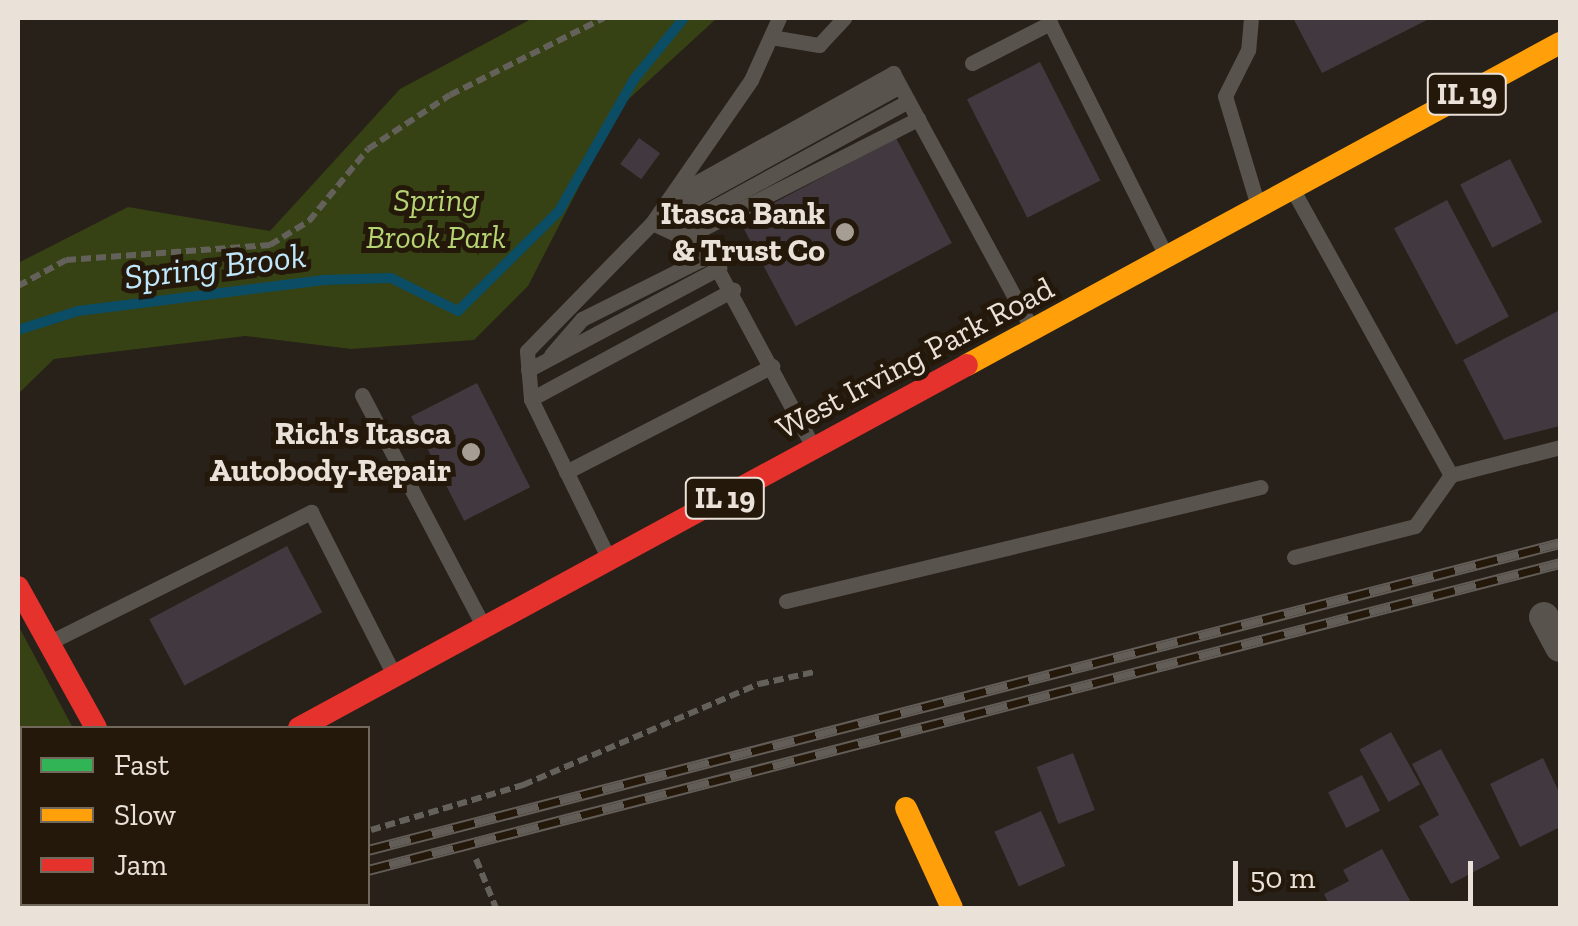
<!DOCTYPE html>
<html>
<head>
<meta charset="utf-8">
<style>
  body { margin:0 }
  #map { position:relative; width:1578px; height:926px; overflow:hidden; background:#282119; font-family:"Zilla Slab",serif }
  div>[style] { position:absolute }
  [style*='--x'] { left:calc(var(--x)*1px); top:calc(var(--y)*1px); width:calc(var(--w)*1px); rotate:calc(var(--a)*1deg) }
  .green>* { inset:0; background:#364114 }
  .stream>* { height:10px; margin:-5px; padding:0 5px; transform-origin:5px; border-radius:5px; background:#0a4d65 }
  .building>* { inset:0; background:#41393f; transform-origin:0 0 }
  .path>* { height:6px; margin-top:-3px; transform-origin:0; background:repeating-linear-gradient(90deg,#64605a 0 10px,transparent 0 15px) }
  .lane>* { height:15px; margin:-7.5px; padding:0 7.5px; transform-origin:7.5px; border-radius:7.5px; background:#58534d }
  .street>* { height:30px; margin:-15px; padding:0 15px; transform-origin:15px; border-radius:15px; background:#58534d }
  .fast>* { height:22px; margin:-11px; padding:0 11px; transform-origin:11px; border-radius:11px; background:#30b455 }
  .slow>* { height:22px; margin:-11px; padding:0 11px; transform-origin:11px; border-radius:11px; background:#ff9f0a }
  .jam>* { height:22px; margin:-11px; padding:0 11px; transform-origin:11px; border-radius:11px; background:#e5322d }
  .rail>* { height:11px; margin-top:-5.5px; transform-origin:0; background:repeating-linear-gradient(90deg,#24180a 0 22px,#635d58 0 44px); box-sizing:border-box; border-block:2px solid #635d58 }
  .dots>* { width:28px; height:28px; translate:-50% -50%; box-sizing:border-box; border:5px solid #24180a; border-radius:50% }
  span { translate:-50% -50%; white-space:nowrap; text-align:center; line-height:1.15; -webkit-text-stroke:10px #24180a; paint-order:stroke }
  .shield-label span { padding:2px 8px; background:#24180a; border:2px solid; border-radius:8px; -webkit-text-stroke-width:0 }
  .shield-label { font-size:30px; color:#eae1d8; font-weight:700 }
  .park-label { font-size:32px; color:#b5d372; font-style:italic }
  .poi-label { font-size:32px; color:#eae1d8; font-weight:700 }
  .right { translate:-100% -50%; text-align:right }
  .street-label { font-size:32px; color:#eae1d8 }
  .water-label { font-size:35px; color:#c0e8fd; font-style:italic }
  .frame { position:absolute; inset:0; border:20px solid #eae1d8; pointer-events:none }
  .legend { position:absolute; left:20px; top:726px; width:350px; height:180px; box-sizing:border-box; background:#24180a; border:2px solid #73685c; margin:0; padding:12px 18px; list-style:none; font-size:30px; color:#eae1d8 }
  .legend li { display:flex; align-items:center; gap:20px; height:50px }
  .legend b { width:50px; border:2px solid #73685c }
  .scale { position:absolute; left:1233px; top:861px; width:240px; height:45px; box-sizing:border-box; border:5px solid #eae1d8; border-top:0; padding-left:12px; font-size:30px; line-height:35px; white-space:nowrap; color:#eae1d8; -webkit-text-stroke:8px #24180a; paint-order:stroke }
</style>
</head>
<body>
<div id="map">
  <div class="green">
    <div style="clip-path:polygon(533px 18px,717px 18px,620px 107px,528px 286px,474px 340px,351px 349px,245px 336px,54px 359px,18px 394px,18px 263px,128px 207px,270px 231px,400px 89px)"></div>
    <div style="clip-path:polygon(18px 625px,73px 728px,22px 728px,18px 812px)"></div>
  </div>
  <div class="stream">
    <div style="--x:18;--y:330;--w:63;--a:-17.6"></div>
    <div style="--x:78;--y:311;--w:246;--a:-7.2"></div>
    <div style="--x:322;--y:280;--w:69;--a:-1.7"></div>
    <div style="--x:391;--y:278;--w:75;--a:26.2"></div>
    <div style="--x:458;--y:311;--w:142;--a:-44.7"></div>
    <div style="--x:559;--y:211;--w:153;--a:-60.3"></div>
    <div style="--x:635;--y:78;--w:77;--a:-50.8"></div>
  </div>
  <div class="building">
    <div style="clip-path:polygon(1293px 18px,1431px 18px,1322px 73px)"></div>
    <div style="left:1040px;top:62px;width:133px;height:82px;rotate:63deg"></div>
    <div style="left:639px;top:138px;width:26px;height:32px;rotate:36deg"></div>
    <div style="left:896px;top:138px;width:119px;height:177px;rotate:62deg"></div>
    <div style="left:1510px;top:159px;width:71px;height:56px;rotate:63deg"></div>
    <div style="left:1447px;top:200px;width:132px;height:60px;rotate:62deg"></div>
    <div style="clip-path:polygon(1560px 310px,1560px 426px,1504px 440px,1463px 360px)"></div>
    <div style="left:477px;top:383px;width:117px;height:74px;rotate:63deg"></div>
    <div style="left:287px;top:546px;width:75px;height:156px;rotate:62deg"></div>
    <div style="left:1391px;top:732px;width:60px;height:36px;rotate:61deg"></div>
    <div style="clip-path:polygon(1441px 749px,1500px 858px,1451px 884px,1419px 826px,1439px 815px,1412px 764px)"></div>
    <div style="left:1073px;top:753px;width:61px;height:39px;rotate:69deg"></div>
    <div style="clip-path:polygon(1543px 758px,1560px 794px,1560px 827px,1520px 847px,1490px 784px)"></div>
    <div style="left:1362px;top:775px;width:40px;height:38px;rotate:63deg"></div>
    <div style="left:1041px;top:811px;width:60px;height:51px;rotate:66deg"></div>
    <div style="clip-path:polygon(1382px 849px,1414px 908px,1331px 908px,1324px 894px,1349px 881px,1343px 870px)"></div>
    <div style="clip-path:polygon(18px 879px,22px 904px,29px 908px,18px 908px)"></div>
  </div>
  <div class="path">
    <div style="--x:18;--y:286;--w:55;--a:-28.4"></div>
    <div style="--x:66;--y:260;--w:205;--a:-4.2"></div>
    <div style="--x:270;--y:245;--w:46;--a:-31.6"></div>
    <div style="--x:309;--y:221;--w:93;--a:-50.7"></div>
    <div style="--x:368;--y:149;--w:98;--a:-33.4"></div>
    <div style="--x:450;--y:95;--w:172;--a:-26.6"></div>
    <div style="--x:371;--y:830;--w:159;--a:-16.5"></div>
    <div style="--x:523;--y:785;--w:257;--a:-23.2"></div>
    <div style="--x:759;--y:684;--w:56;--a:-12.3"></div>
    <div style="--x:476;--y:859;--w:53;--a:67.8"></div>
    <div style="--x:72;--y:904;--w:3;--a:72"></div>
  </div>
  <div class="lane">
    <div style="--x:1251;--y:18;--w:32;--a:95"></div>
    <div style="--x:1248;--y:50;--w:51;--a:116.6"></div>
    <div style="--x:1225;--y:96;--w:112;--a:73.3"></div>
    <div style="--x:771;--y:37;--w:49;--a:9.5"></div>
    <div style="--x:819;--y:45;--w:37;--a:-47"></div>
    <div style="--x:972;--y:63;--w:88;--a:-27.1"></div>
    <div style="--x:1050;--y:23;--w:258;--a:63.5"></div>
    <div style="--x:1294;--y:192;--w:324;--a:61"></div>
    <div style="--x:1451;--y:475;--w:113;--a:-14.4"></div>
    <div style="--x:674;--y:195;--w:251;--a:-29.1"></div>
    <div style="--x:893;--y:73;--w:285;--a:61.5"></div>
    <div style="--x:659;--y:219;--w:275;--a:-28.9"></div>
    <div style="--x:652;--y:223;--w:60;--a:24.8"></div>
    <div style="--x:706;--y:248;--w:221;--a:61.7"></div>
    <div style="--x:670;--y:231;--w:271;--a:-28.6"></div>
    <div style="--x:684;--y:238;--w:263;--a:-27"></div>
    <div style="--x:551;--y:355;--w:48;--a:-49.3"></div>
    <div style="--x:582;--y:319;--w:143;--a:-26.6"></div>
    <div style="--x:528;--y:370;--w:217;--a:-28.1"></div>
    <div style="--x:362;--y:395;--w:259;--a:62.3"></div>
    <div style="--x:531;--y:399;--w:230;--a:-28.4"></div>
    <div style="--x:566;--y:472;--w:232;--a:-27.2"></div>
    <div style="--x:606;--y:553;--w:171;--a:-116"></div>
    <div style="--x:531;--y:399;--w:48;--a:-94.8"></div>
    <div style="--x:527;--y:351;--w:179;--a:-45.7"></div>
    <div style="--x:652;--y:223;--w:174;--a:-55.3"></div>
    <div style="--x:751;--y:80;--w:68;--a:-65.7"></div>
    <div style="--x:1294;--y:557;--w:125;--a:-14.4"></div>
    <div style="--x:1415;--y:526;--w:62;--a:-54.8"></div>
    <div style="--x:786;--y:601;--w:488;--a:-13.5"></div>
    <div style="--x:50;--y:642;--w:292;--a:-26.5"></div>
    <div style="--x:311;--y:512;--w:181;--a:63"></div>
  </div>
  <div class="street">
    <div style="--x:1544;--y:617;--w:34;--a:62"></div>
  </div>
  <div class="fast">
    <div style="--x:18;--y:837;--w:4;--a:-14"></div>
  </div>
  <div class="slow">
    <div style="--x:967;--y:365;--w:675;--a:-28.5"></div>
    <div style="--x:906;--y:808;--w:110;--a:65.3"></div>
  </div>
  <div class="jam">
    <div style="--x:18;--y:587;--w:161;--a:61"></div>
    <div style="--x:299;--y:728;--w:760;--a:-28.52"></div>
  </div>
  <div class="rail">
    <div style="--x:368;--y:850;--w:1231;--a:-14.44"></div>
    <div style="--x:368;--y:870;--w:1231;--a:-14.44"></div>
    <div style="--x:139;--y:908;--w:20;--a:-11"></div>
    <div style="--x:217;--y:908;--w:20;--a:-11"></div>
  </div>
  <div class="dots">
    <div style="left:845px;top:232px;background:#a69e95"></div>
    <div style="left:471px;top:452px;background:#a69e95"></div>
  </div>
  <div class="shield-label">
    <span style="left:1467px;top:94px">IL 19</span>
    <span style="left:725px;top:498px">IL 19</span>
  </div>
  <div class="park-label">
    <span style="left:436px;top:219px">Spring<br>Brook Park</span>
  </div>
  <div class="poi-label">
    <span class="right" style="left:825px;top:232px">Itasca Bank<br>&amp; Trust Co</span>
    <span class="right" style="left:451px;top:452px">Rich's Itasca<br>Autobody-Repair</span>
  </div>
  <div class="street-label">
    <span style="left:915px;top:358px;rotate:-28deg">West Irving Park Road</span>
  </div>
  <div class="water-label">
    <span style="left:215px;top:266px;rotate:-7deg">Spring Brook</span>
  </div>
  <div class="frame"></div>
  <ul class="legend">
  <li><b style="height:12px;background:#30b455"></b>Fast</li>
  <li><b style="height:12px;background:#ff9f0a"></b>Slow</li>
  <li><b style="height:12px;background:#e5322d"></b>Jam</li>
  </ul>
  <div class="scale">50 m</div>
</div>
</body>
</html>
